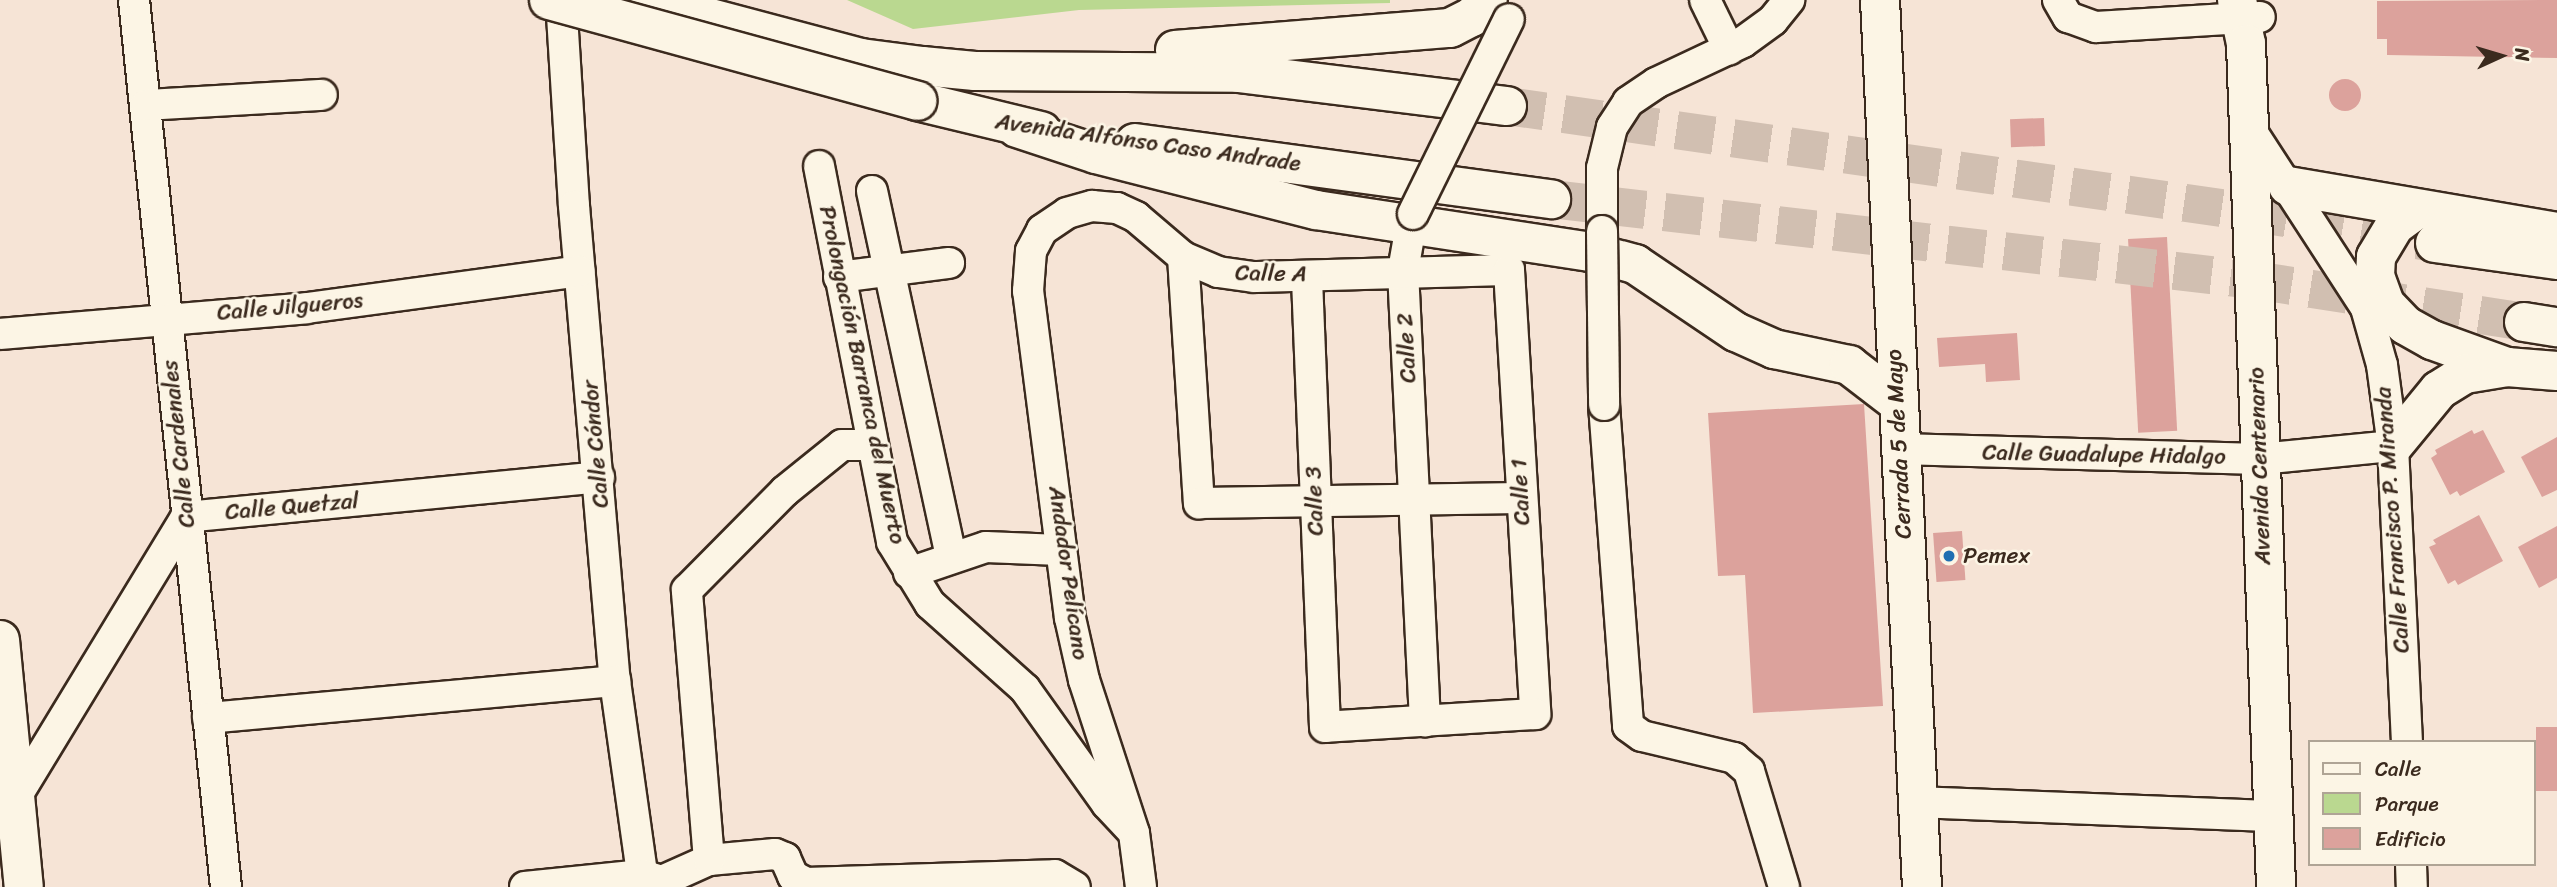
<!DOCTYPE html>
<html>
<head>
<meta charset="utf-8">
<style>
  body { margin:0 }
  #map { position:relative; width:2557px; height:887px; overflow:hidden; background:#f6e4d6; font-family:Sriracha,sans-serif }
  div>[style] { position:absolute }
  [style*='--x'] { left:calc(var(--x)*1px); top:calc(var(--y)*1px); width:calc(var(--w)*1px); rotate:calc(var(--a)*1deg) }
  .green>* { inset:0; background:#bad890 }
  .building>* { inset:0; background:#dca29c; transform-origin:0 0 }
  .round { border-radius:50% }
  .major-tunnel>* { height:38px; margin-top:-19px; transform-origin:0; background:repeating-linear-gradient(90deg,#d1bfb1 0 38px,transparent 0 57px) }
  .roads { filter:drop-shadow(2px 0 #3b2a1e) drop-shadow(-2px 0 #3b2a1e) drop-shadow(0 2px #3b2a1e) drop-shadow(0 -2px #3b2a1e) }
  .minor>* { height:30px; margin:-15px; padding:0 15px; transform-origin:15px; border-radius:15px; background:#fcf5e5 }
  .major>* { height:38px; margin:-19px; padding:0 19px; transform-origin:19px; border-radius:19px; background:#fcf5e5 }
  .bridges { filter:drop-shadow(2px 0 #3b2a1e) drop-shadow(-2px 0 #3b2a1e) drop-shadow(0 2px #3b2a1e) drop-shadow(0 -2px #3b2a1e) }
  .minor-bridge>* { height:30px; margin:-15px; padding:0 15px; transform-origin:15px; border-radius:15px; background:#fcf5e5 }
  .major-bridge>* { height:38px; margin:-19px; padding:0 19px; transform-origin:19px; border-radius:19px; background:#fcf5e5 }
  .dots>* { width:19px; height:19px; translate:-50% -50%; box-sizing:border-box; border:4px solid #fcf5e5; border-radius:50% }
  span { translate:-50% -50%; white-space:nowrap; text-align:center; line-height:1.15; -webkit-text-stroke:5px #fcf5e5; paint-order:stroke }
  .street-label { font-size:23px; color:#3b2a1e }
  .poi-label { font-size:23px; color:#3b2a1e }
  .left { translate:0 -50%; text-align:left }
  .legend { position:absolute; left:2308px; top:740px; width:228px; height:126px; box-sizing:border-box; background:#fcf5e5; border:2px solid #afa495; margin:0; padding:9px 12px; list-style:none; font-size:21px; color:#3b2a1e }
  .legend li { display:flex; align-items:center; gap:14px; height:35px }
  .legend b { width:35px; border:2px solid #afa495 }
  .north { position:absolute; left:2466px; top:21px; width:70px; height:70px; -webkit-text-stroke:5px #fcf5e5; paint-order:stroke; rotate:86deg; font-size:19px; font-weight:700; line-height:28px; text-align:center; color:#3b2a1e }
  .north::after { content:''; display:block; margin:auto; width:24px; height:32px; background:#3b2a1e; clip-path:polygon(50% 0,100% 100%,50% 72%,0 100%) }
</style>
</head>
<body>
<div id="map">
  <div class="green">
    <div style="clip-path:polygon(847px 0,1390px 0,1390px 3px,1079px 10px,913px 29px)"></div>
  </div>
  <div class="building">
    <div style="clip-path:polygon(2557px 0,2557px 58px,2387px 55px,2387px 39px,2377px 39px,2377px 1px)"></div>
    <div class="round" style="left:2329px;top:79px;width:32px;height:32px"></div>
    <div style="left:2044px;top:118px;width:28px;height:34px;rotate:88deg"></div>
    <div style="left:2167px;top:237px;width:194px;height:39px;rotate:87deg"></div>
    <div style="clip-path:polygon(2017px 333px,2020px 380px,1986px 382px,1985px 364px,1939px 367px,1937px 338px)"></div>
    <div style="clip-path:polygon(1864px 404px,1883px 706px,1753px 713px,1745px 575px,1718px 576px,1708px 413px)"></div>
    <div style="clip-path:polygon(2472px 430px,2474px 434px,2483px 430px,2505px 472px,2460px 496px,2457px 491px,2450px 495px,2431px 458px,2437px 454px,2435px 450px)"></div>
    <div style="clip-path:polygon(2557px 437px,2557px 490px,2542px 497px,2521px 457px)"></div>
    <div style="clip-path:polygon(2479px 515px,2503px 561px,2458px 585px,2455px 580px,2448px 584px,2429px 547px,2436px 544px,2433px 540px)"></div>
    <div style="clip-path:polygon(2557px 526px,2557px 578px,2539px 588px,2518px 547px)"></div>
    <div style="left:1962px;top:531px;width:49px;height:29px;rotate:86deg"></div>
    <div style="left:2536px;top:727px;width:21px;height:64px"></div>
  </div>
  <div class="major-tunnel">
    <div style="--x:1507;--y:106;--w:750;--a:8.13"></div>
    <div style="--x:2249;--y:212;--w:189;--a:9.5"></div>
    <div style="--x:1551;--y:199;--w:708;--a:6.57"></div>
    <div style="--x:2254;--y:280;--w:273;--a:8.8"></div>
  </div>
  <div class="roads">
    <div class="minor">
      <div style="--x:134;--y:0;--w:892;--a:84.08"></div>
      <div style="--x:561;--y:0;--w:206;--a:86.4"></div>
      <div style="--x:574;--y:206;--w:477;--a:85.1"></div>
      <div style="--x:615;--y:681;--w:208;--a:82"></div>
      <div style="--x:1705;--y:0;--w:55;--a:63.9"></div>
      <div style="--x:2058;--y:0;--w:20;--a:60"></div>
      <div style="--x:2068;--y:17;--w:30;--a:20"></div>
      <div style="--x:2096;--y:27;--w:164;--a:-3.5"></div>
      <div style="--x:146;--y:105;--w:176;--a:-3.3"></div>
      <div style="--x:2248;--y:126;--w:217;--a:57"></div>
      <div style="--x:2366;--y:308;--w:59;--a:74.3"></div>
      <div style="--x:2382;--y:365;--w:82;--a:82.3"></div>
      <div style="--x:2393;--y:446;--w:296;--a:87.3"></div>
      <div style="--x:819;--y:166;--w:383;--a:79"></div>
      <div style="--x:892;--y:542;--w:73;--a:58.5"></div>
      <div style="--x:930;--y:604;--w:127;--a:41.8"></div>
      <div style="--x:1025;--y:689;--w:141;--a:54.5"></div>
      <div style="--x:1107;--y:804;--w:34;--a:47"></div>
      <div style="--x:872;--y:191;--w:374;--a:77.8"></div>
      <div style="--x:1413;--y:214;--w:58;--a:100"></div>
      <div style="--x:1403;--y:271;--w:451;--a:87.2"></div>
      <div style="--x:1602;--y:231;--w:63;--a:-90"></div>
      <div style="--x:1602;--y:168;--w:42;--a:-76.3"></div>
      <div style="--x:1612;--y:127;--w:30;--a:-57"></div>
      <div style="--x:1628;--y:102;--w:34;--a:-34"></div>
      <div style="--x:1656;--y:83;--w:96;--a:-25.2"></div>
      <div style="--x:1743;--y:42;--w:37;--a:-36"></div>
      <div style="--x:1773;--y:20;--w:26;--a:-51"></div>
      <div style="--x:1183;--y:257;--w:247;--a:86.3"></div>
      <div style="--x:1199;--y:503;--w:322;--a:-0.9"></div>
      <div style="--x:839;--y:277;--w:111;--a:-7.3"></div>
      <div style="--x:0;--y:334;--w:308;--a:-4.8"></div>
      <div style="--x:307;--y:308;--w:275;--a:-7.7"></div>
      <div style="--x:1604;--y:405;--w:322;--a:85.7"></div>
      <div style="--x:1628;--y:726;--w:17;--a:36"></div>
      <div style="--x:1642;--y:736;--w:95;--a:13.4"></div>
      <div style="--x:1734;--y:758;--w:20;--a:41"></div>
      <div style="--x:1749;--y:771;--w:121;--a:73.2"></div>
      <div style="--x:1899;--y:449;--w:361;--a:1.6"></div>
      <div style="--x:2260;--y:459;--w:134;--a:-5.6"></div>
      <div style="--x:909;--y:573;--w:81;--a:-18.7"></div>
      <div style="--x:986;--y:547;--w:74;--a:2.3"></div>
      <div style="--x:208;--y:718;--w:409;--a:-5.2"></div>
      <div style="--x:16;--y:797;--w:328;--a:-58.7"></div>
      <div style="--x:186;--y:517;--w:415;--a:-5.5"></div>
      <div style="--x:1918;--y:802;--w:355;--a:2.3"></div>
      <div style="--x:709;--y:860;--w:66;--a:-5.2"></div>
      <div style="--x:775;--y:854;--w:11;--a:22"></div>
      <div style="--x:785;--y:858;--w:20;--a:66"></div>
      <div style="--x:793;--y:876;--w:15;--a:28"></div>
      <div style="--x:806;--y:883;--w:249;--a:-1.8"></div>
      <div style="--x:1055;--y:875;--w:23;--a:31"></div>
      <div style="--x:2411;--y:864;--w:23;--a:88"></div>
      <div style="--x:525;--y:887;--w:118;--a:-5.9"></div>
      <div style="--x:642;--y:875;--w:21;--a:17"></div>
      <div style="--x:662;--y:881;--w:51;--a:-24.1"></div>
      <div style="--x:709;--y:860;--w:271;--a:-94.7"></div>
      <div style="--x:687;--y:590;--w:139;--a:-45.3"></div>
      <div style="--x:785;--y:491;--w:73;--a:-38.9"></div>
      <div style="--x:842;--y:445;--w:29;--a:0"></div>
      <div style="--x:1141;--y:887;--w:54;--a:-97.4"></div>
      <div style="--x:1134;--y:833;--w:161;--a:-108.1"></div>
      <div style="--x:1084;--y:680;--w:64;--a:-102.7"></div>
      <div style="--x:1070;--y:618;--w:330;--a:-97.3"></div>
      <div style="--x:1028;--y:291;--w:40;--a:-85.7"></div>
      <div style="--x:1031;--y:251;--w:24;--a:-62"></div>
      <div style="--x:1042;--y:230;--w:30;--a:-34"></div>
      <div style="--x:1067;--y:213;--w:26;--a:-16"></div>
      <div style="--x:1092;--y:206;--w:25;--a:5"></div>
      <div style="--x:1117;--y:208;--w:21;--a:25"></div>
      <div style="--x:1136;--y:217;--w:62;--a:40.4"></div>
      <div style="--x:1183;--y:257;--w:38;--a:23"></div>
      <div style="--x:1218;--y:272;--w:36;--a:8"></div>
      <div style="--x:1254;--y:277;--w:255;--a:-1.6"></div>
      <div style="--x:1509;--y:270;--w:445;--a:86.6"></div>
      <div style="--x:1535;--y:714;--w:210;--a:176.5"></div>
      <div style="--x:1325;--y:727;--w:451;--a:-92.3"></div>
    </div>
    <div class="major">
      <div style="--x:643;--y:0;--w:226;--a:14.9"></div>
      <div style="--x:861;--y:58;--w:62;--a:7.5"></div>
      <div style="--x:922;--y:66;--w:53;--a:5.4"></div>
      <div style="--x:975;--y:71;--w:263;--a:0.4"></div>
      <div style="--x:1238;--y:73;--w:271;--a:7"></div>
      <div style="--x:1880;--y:0;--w:888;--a:87.29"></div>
      <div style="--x:2237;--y:0;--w:45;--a:78.4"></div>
      <div style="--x:2246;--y:44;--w:844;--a:87.96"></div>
      <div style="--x:1175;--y:50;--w:276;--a:-4.6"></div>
      <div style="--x:1450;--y:28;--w:25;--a:-27"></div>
      <div style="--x:1472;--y:17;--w:23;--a:-47"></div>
      <div style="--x:917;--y:101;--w:128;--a:13.6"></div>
      <div style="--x:1017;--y:128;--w:83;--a:18.2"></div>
      <div style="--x:1096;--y:154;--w:227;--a:14.3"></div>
      <div style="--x:1316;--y:210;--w:277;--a:8.7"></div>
      <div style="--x:1590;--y:252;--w:47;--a:14.9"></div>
      <div style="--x:1635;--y:264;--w:122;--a:34"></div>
      <div style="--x:1736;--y:332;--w:42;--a:24.1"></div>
      <div style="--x:1774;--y:349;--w:77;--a:12"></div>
      <div style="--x:1849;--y:365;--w:61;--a:37.6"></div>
      <div style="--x:1135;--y:143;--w:420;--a:7.7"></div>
      <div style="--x:2288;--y:186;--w:273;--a:9.7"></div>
      <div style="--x:2416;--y:210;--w:26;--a:144"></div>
      <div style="--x:2395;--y:225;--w:37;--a:121"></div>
      <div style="--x:2376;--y:257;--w:19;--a:93"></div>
      <div style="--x:2375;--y:276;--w:30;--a:70"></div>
      <div style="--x:2385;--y:304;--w:29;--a:46"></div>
      <div style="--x:2405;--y:325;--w:31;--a:29"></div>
      <div style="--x:2432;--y:340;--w:80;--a:19.8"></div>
      <div style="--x:2435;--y:243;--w:123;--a:7.9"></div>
      <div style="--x:2524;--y:322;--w:33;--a:9"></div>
      <div style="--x:2393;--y:446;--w:72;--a:-50.6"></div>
      <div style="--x:2439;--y:390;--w:31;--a:-32"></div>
      <div style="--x:2465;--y:374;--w:43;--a:-9.5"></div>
      <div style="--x:2507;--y:367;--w:50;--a:4.6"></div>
      <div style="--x:0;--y:640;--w:248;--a:84.5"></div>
    </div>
  </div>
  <div class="bridges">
    <div class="minor-bridge">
      <div style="--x:1413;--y:214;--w:217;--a:-63.8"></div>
      <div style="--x:1602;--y:231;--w:174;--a:89.3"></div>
    </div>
    <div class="major-bridge">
      <div style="--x:549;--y:0;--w:382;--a:15.3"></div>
    </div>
  </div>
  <div class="dots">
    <div style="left:1949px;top:556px;background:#1f6fb2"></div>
  </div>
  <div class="street-label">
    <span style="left:1148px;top:143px;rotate:8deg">Avenida Alfonso Caso Andrade</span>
    <span style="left:1271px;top:274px;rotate:1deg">Calle A</span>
    <span style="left:290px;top:307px;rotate:-5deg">Calle Jilgueros</span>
    <span style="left:1407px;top:348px;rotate:-93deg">Calle 2</span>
    <span style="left:862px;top:375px;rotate:78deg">Prolongación Barranca del Muerto</span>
    <span style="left:179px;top:444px;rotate:-96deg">Calle Cardenales</span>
    <span style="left:596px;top:444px;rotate:-95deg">Calle Cóndor</span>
    <span style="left:1899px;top:444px;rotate:-93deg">Cerrada 5 de Mayo</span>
    <span style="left:2104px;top:455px;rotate:1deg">Calle Guadalupe Hidalgo</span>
    <span style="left:2260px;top:466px;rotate:-92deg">Avenida Centenario</span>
    <span style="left:1521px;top:492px;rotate:-93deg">Calle 1</span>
    <span style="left:1315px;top:501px;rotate:-92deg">Calle 3</span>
    <span style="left:292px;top:507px;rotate:-5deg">Calle Quetzal</span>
    <span style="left:2393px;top:520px;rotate:-94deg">Calle Francisco P. Miranda</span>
    <span style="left:1068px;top:573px;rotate:82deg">Andador Pelícano</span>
  </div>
  <div class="poi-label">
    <span class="left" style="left:1963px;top:556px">Pemex</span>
  </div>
  <ul class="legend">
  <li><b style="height:9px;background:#fcf5e5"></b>Calle</li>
  <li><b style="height:19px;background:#bad890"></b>Parque</li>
  <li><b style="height:19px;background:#dca29c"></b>Edificio</li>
  </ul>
  <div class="north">N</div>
</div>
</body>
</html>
